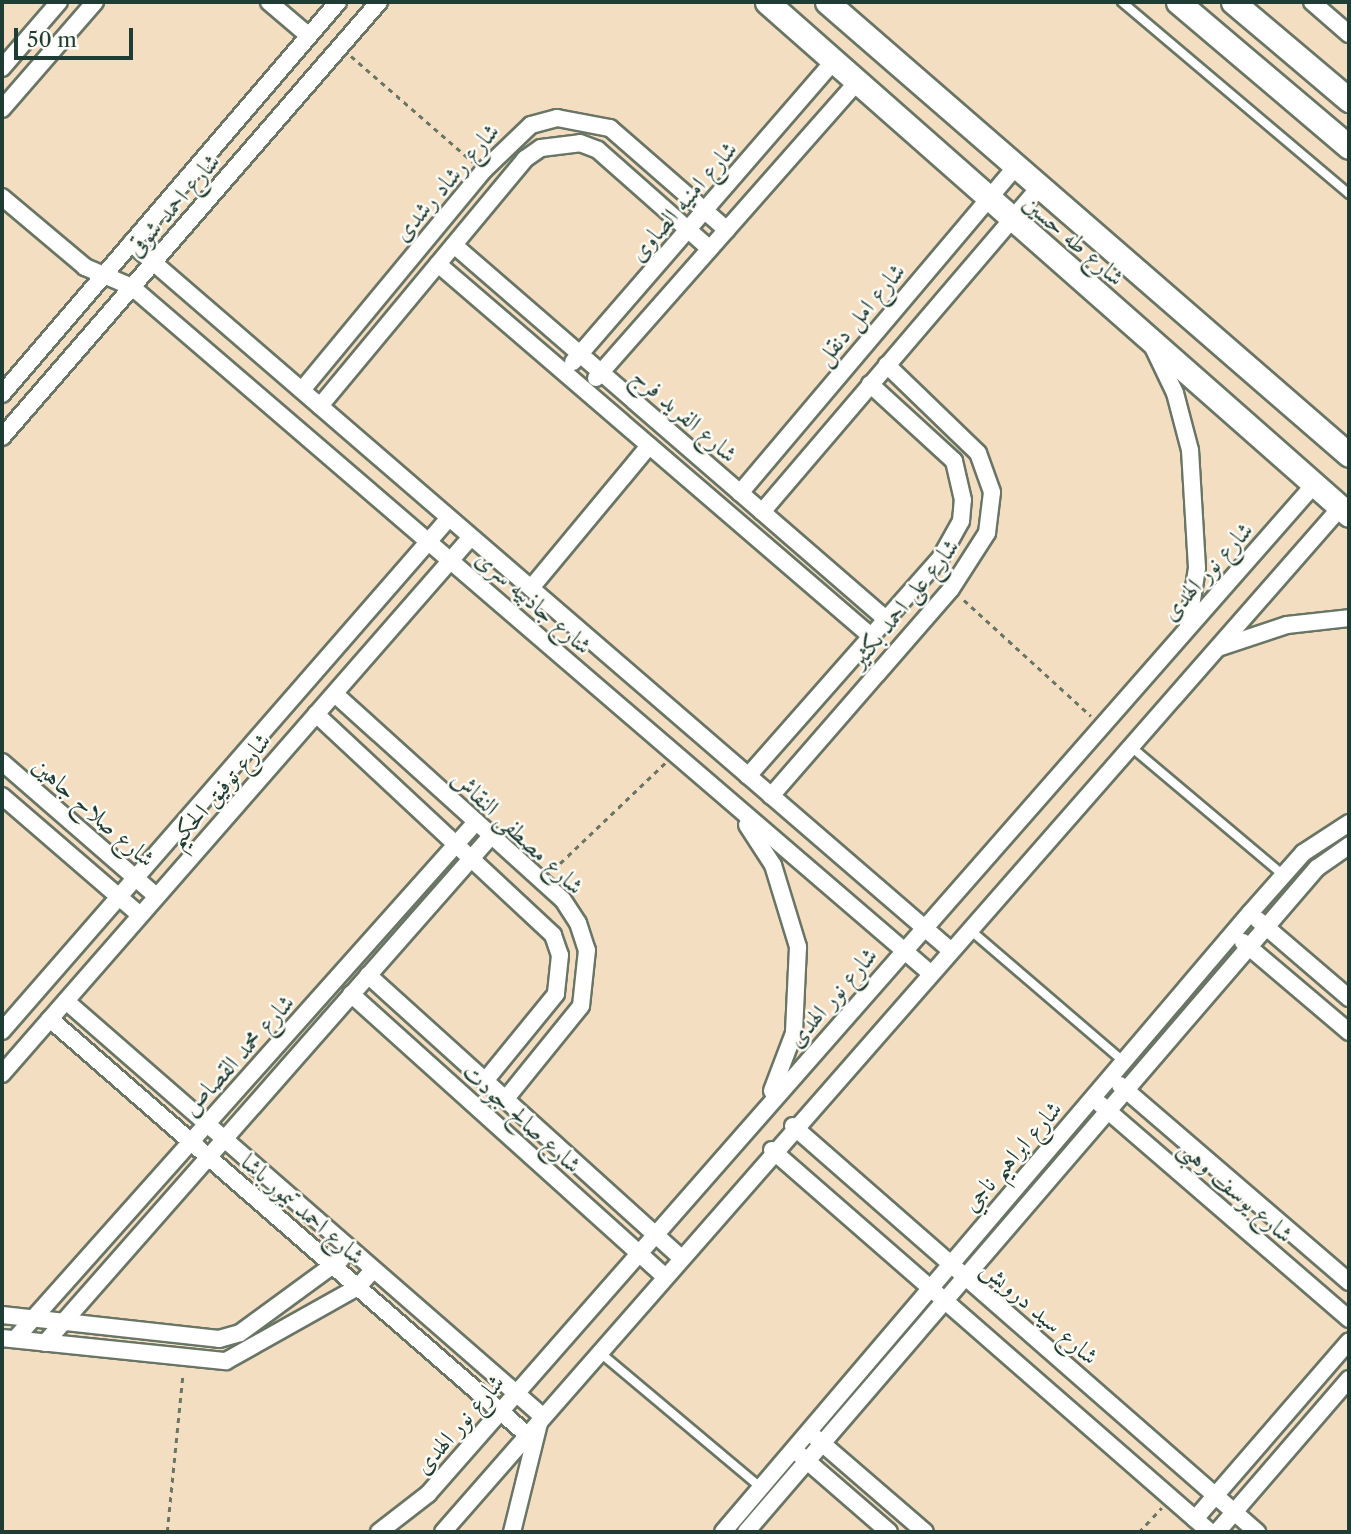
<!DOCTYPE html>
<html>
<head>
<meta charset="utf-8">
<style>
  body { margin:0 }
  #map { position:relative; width:1351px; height:1534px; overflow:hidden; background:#f3dec1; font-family:"Libre Caslon Text",Amiri,serif }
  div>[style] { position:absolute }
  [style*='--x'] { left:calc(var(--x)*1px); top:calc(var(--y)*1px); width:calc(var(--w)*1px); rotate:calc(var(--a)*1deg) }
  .path>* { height:2.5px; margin-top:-1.25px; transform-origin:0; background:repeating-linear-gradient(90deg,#697565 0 5px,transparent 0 10px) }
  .roads { filter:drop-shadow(2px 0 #697565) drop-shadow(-2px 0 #697565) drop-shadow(0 2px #697565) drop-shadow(0 -2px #697565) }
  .lane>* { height:8px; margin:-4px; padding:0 4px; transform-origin:4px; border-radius:4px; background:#fff }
  .street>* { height:16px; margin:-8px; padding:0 8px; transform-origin:8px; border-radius:8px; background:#fff }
  .secondary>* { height:23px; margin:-11.5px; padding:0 11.5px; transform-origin:11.5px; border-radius:11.5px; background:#fff }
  span { translate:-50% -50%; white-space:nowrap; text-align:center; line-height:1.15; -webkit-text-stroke:5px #fdfcf7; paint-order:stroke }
  .street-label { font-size:24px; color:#1f3d34 }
  .frame { position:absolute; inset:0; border:4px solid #1f3d34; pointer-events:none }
  .scale { position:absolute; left:14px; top:28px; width:119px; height:32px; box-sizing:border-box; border:4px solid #1f3d34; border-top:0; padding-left:9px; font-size:21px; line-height:24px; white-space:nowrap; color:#1f3d34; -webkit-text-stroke:5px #fdfcf7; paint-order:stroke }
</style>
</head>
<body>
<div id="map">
  <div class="path">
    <div style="--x:351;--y:56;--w:162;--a:41"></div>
    <div style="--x:964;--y:600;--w:172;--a:42.4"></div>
    <div style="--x:553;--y:870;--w:155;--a:-43.7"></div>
    <div style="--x:167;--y:1532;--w:160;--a:-84.3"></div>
    <div style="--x:1139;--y:1532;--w:33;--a:-47"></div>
  </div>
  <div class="roads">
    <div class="lane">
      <div style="--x:1122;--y:2;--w:297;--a:40.2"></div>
      <div style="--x:1130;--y:746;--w:200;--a:40.1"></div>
      <div style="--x:969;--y:929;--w:203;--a:40.6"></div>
      <div style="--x:598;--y:1351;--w:210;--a:40"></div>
    </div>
    <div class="street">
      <div style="--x:269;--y:2;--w:52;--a:40.4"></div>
      <div style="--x:1312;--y:2;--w:49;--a:40.9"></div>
      <div style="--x:2;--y:68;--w:87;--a:-49.2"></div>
      <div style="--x:2;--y:109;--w:142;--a:-49"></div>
      <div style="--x:2;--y:197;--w:109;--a:40.1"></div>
      <div style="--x:85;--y:267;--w:51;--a:23.1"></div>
      <div style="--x:132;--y:287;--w:1052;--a:40.68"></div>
      <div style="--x:131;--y:243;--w:1082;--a:40.8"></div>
      <div style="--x:454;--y:245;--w:573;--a:40.89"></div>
      <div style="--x:438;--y:264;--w:572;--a:40.68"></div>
      <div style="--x:1152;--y:345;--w:53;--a:64.4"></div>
      <div style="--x:1175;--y:393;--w:59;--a:75.3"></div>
      <div style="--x:1190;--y:450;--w:118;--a:86.6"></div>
      <div style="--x:1197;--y:568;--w:59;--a:98.8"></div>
      <div style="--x:573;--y:362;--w:400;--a:-49.1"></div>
      <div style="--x:596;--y:378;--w:397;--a:-48.6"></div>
      <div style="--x:302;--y:390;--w:284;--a:-50.4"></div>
      <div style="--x:483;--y:171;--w:66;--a:-43.8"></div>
      <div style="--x:531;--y:125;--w:27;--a:-15"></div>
      <div style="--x:557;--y:118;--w:54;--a:10.7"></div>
      <div style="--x:610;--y:128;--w:155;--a:41.1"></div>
      <div style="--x:2;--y:394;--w:516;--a:-49.4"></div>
      <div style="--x:320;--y:406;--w:321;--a:-50.3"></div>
      <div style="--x:525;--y:159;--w:19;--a:-35"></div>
      <div style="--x:541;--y:148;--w:39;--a:-7"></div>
      <div style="--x:580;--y:143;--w:19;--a:21"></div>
      <div style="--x:598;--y:150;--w:149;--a:41.5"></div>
      <div style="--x:2;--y:437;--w:576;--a:-49.09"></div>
      <div style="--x:740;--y:493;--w:428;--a:-49.8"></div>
      <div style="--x:762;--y:512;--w:428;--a:-49.5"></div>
      <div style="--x:531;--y:588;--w:185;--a:-50.3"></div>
      <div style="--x:1218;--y:648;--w:73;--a:-18.4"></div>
      <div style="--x:1287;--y:625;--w:62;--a:-6.4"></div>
      <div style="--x:335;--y:694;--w:307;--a:42.1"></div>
      <div style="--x:563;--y:900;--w:27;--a:57"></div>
      <div style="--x:578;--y:923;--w:28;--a:72"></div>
      <div style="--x:587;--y:950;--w:56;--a:96.1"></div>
      <div style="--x:581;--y:1006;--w:121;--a:129"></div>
      <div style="--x:316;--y:714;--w:324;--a:43"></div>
      <div style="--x:553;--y:935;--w:21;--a:71"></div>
      <div style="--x:560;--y:955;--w:39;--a:96"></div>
      <div style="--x:556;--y:994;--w:112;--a:129.2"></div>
      <div style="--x:2;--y:762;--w:204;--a:41"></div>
      <div style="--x:748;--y:776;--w:292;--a:-48.6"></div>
      <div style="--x:941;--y:557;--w:41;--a:-60.9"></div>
      <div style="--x:961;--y:521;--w:21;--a:-85"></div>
      <div style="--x:963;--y:500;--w:40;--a:-103"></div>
      <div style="--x:954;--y:461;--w:114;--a:-137.5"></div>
      <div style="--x:2;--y:796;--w:182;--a:40.8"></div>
      <div style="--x:771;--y:796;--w:274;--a:-49"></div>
      <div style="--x:951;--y:589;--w:67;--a:-57.3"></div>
      <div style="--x:987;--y:533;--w:41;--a:-83"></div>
      <div style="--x:992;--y:492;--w:41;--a:-109.7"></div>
      <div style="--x:978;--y:453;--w:127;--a:-136"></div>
      <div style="--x:747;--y:825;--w:48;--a:57"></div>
      <div style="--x:773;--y:865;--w:86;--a:73"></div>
      <div style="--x:798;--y:947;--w:86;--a:92.7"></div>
      <div style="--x:794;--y:1033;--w:62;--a:110.8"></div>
      <div style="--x:1258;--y:920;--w:120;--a:40.6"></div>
      <div style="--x:1243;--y:942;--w:139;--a:40.3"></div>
      <div style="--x:368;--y:975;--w:419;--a:42.1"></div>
      <div style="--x:351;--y:994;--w:420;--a:42"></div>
      <div style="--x:66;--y:1001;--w:630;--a:41.07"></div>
      <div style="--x:541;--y:1415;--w:121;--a:103.9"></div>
      <div style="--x:50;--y:1019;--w:630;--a:41.07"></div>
      <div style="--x:2;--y:1031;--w:680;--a:-48.93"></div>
      <div style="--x:2;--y:1074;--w:713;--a:-48.87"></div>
      <div style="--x:1120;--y:1085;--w:302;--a:40.7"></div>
      <div style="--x:1100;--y:1104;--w:329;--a:40.8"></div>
      <div style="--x:793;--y:1126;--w:617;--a:41.19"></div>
      <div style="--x:772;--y:1150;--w:581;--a:41.09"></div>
      <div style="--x:2;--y:1315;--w:218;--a:6.3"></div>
      <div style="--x:219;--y:1339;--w:22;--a:-16"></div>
      <div style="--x:240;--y:1333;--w:125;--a:-36.2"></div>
      <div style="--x:2;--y:1338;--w:225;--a:5.9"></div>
      <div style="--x:226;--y:1361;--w:151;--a:-29.3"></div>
      <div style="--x:358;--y:1287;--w:23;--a:-49"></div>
      <div style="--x:15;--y:1339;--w:693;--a:-48.28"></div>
      <div style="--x:45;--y:1343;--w:675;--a:-48.66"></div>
      <div style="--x:816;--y:1438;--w:144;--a:40.8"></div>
      <div style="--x:799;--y:1454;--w:119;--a:40.9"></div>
      <div style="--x:1195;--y:1519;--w:235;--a:-49.1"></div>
      <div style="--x:379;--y:1532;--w:62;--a:-37.8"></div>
      <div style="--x:428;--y:1494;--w:1341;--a:-48.72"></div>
      <div style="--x:443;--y:1532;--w:1361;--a:-48.78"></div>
      <div style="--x:723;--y:1532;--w:813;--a:-49.59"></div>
      <div style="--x:1250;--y:913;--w:80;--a:-48.5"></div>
      <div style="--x:1303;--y:853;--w:55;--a:-33.1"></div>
      <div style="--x:746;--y:1532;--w:876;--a:-49.31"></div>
      <div style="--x:1317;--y:868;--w:39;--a:-35"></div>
      <div style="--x:1217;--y:1532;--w:202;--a:-49.2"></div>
    </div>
    <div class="secondary">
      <div style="--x:767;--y:2;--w:776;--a:41.39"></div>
      <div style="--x:827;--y:2;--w:691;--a:40.95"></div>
      <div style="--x:1178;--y:2;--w:224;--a:40.3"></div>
      <div style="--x:1233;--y:2;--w:152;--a:40.2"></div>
    </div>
  </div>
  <div class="street-label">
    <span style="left:446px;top:182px;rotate:-49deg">شارع رشاد رشدى</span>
    <span style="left:683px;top:201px;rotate:-49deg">شارع امنيه الصاوى</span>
    <span style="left:173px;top:205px;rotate:-49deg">شارع احمد شوقى</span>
    <span style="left:1074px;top:240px;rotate:41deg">شارع طه حسين</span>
    <span style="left:860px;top:314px;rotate:-50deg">شارع امل دنقل</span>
    <span style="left:685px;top:415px;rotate:41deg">شارع الفريد فرج</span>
    <span style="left:1207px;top:571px;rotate:-48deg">شارع نور الهدى</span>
    <span style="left:534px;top:602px;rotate:41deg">شارع جاذبيه سرى</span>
    <span style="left:904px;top:603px;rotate:-51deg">شارع على احمد بكثير</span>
    <span style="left:219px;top:790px;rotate:-49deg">شارع توفيق الحكيم</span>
    <span style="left:94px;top:812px;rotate:41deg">شارع صلاح جاهين</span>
    <span style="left:518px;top:832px;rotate:43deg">شارع مصطفى النقاش</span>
    <span style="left:832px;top:997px;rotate:-49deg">شارع نور الهدى</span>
    <span style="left:238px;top:1055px;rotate:-48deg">شارع محمد القصاص</span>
    <span style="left:522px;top:1118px;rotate:42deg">شارع صالح جودت</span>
    <span style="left:1012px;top:1156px;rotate:-49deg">شارع ابراهيم ناجي</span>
    <span style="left:1236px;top:1191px;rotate:41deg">شارع يوسف وهبى</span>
    <span style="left:303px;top:1209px;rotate:41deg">شارع احمد تيمور باشا</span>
    <span style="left:1040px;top:1312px;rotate:41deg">شارع سيد درويش</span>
    <span style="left:459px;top:1424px;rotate:-49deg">شارع نور الهدى</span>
  </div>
  <div class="frame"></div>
  <div class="scale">50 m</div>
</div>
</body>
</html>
